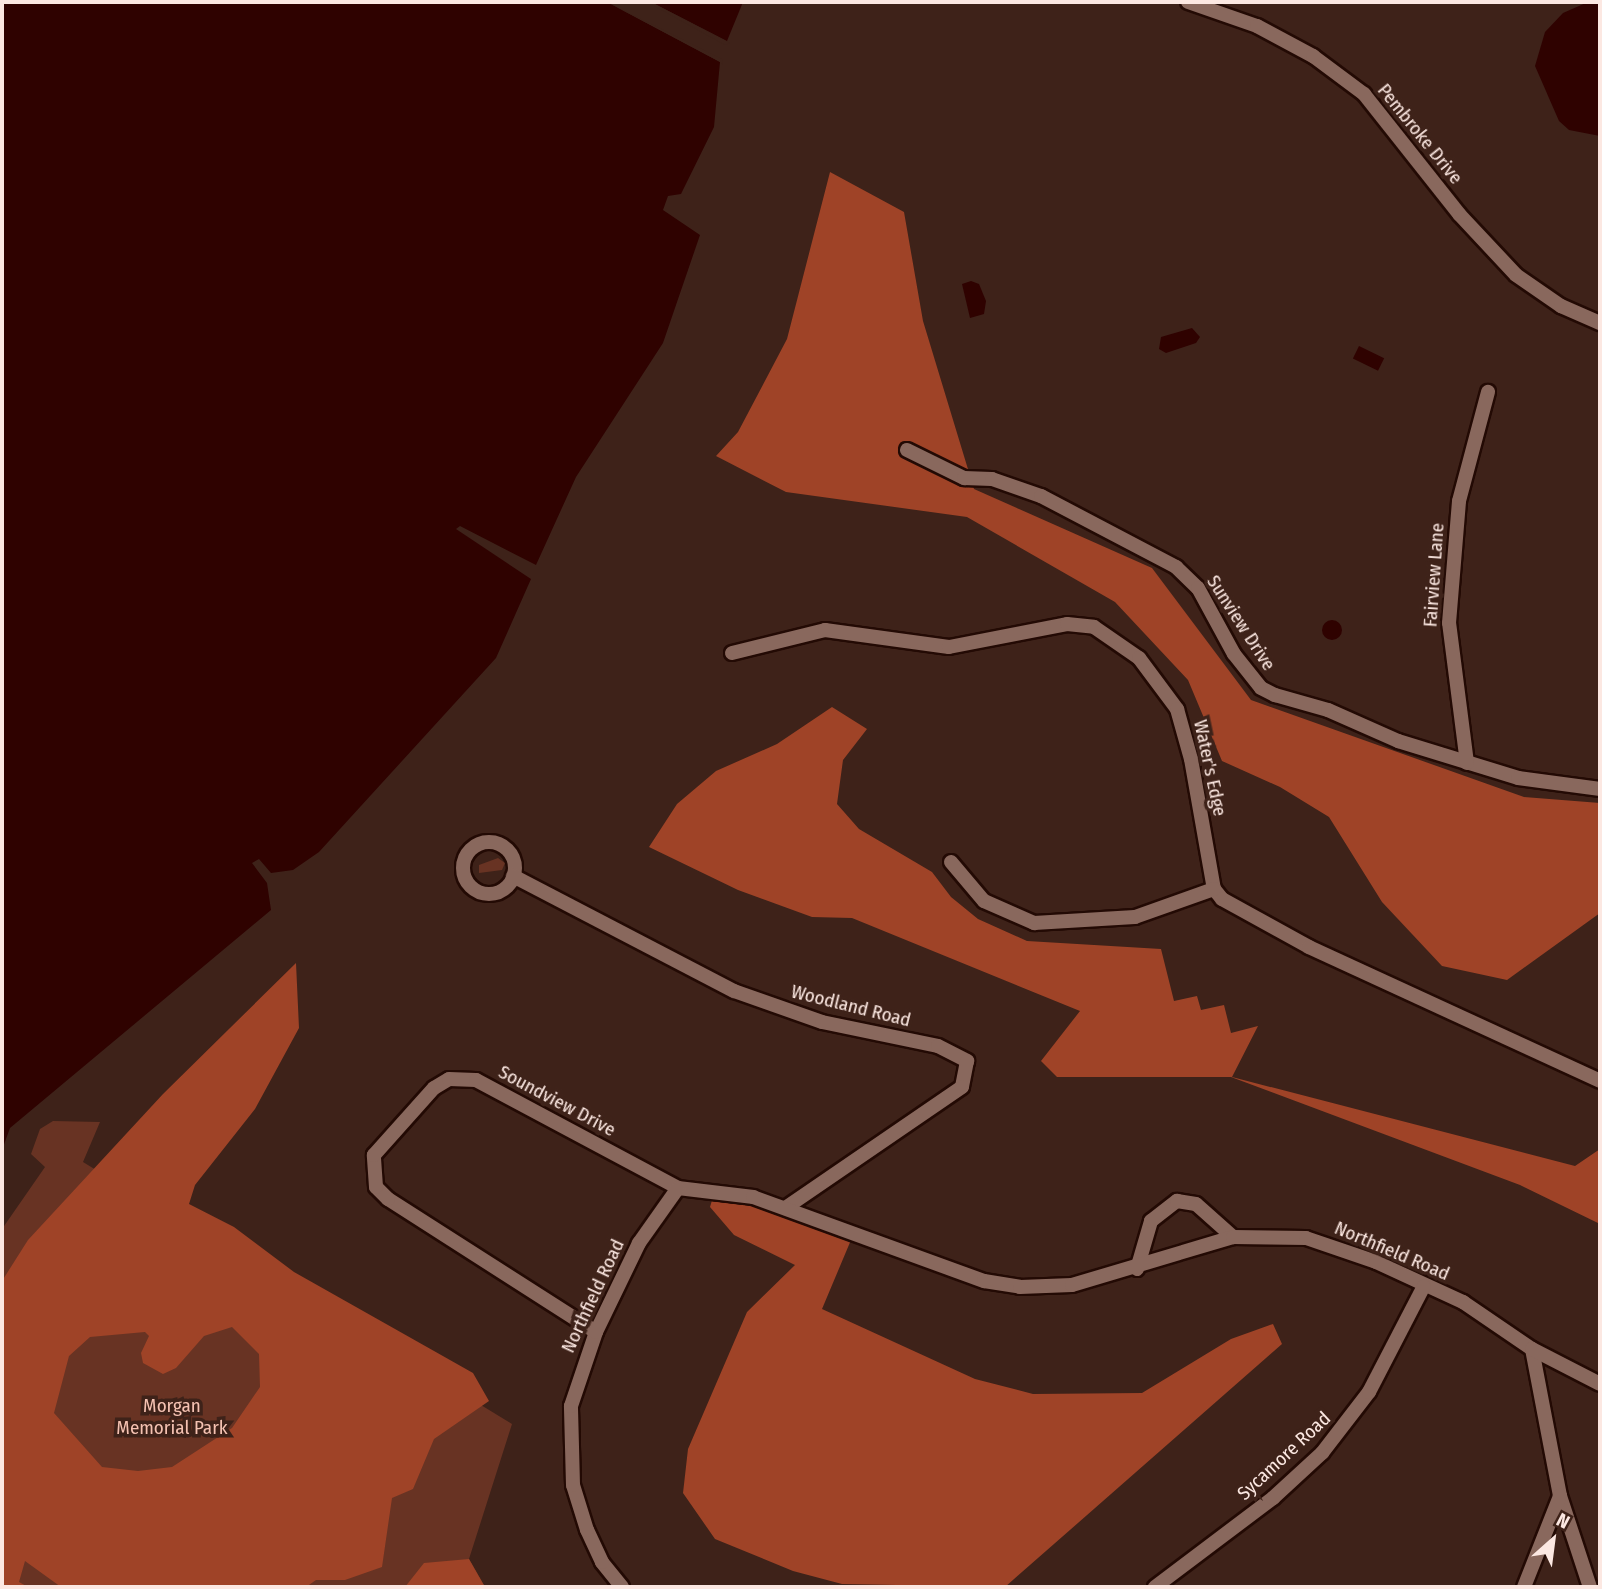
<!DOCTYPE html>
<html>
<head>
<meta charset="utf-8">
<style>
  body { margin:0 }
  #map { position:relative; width:1602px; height:1589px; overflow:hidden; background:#3e2219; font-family:"Fira Sans Condensed",sans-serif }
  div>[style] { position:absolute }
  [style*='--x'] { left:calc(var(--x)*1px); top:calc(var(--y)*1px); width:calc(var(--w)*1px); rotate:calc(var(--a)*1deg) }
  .green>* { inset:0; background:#683323 }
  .forest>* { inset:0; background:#9f4327 }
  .water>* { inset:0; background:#2f0200; transform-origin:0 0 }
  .round { border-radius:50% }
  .pier>* { inset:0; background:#3e2219 }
  .roads { filter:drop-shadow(2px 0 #230a04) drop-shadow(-2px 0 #230a04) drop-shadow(0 2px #230a04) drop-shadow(0 -2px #230a04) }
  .minor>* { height:14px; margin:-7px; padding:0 7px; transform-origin:7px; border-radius:7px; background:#89685d }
  .minor>.ring { margin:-7px; padding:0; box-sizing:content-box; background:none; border:14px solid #89685d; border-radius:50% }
  span { translate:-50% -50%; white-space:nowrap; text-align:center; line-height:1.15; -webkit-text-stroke:7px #3e2219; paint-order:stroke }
  .street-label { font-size:19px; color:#fce8e2 }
  .park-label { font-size:19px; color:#f5c2b2 }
  .frame { position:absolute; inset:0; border:4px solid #fce8e2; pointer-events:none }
  .north { position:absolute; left:1518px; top:1505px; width:70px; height:70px; -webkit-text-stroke:5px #3e2219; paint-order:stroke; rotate:28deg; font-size:19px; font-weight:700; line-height:28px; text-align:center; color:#fce8e2 }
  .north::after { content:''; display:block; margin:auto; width:24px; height:32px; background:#fce8e2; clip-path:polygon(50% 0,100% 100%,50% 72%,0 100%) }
</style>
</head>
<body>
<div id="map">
  <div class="green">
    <div style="clip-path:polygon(498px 858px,505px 863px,502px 870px,479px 873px,479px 865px)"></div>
    <div style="clip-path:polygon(53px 1121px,100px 1122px,83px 1162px,512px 1424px,469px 1559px,485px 1587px,2px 1587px,2px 1229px,45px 1167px,31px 1154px,40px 1129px)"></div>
  </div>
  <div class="forest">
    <div style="clip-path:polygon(830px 172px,904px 212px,923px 321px,974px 489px,1152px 568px,1251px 700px,1524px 797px,1600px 803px,1600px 913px,1507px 980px,1442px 966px,1382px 902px,1329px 817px,1280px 787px,1222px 761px,1188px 680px,1115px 602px,967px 517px,786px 492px,716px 456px,738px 432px,787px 339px)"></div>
    <div style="clip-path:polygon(832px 707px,867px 729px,843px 760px,837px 804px,859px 829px,932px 872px,951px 897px,978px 919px,1027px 941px,1161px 949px,1174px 1001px,1197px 996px,1201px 1010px,1224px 1005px,1231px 1033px,1258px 1026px,1232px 1077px,1575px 1166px,1600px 1149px,1600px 1224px,1520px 1185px,1231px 1077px,1057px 1077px,1041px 1061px,1080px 1011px,852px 918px,812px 917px,738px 890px,649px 847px,677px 804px,716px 771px,777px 744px)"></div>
    <div style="clip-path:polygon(evenodd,296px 963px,299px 1028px,255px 1109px,195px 1185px,189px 1204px,234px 1227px,294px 1272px,473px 1373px,489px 1401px,434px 1439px,413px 1489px,392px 1498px,382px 1567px,345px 1580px,316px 1580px,306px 1587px,61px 1587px,25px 1561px,19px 1582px,28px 1587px,2px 1587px,2px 1281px,28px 1240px,163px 1094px,296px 963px,232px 1327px,259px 1354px,260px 1387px,232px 1428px,172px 1467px,138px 1471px,102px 1467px,54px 1413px,69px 1356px,90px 1337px,145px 1332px,149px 1336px,141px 1353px,143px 1363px,163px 1374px,176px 1368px,204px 1336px,232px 1327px)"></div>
    <div style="clip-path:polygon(713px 1197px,780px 1211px,851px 1240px,822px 1309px,975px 1379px,1033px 1394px,1142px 1393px,1231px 1339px,1273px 1324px,1282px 1344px,1005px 1587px,842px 1584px,793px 1571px,715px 1539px,683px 1493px,688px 1449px,747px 1312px,795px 1265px,734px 1235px,710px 1207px)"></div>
    <div style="clip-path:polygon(469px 1559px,485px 1587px,405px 1587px,424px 1563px)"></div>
  </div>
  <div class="water">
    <div style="clip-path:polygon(2px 2px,607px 2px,720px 62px,714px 127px,681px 194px,668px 196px,663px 210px,700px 235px,663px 343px,576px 477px,536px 565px,460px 526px,456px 529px,531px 579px,496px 658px,319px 852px,293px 870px,271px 873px,259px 859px,252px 863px,267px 883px,271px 910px,10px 1128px,2px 1150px)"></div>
    <div style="clip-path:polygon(651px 2px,743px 2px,727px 41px)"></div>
    <div style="clip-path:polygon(1588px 2px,1600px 2px,1600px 136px,1569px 130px,1559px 121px,1535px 66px,1545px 32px,1563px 13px)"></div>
    <div style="clip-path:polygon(971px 281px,979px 284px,986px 301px,984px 314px,970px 318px,962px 284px)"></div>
    <div style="clip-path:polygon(1192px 328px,1200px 337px,1196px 343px,1166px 353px,1159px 349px,1161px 337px)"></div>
    <div style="left:1359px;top:346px;width:28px;height:14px;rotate:26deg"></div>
    <div class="round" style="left:1322px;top:620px;width:20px;height:20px"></div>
  </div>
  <div class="pier">
    <div style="clip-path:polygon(607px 2px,722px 59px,723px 65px,720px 62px)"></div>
    <div style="clip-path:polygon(647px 2px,651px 2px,730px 43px,725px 45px)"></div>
  </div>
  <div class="roads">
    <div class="minor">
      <div style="--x:1188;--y:2;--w:73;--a:19.2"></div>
      <div style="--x:1257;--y:26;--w:64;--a:28.2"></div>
      <div style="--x:1313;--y:56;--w:64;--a:36.7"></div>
      <div style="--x:1364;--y:94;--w:153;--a:51.6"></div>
      <div style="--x:1459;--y:214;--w:83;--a:46.9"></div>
      <div style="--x:1516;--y:275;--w:55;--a:34.6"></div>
      <div style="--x:1561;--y:306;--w:43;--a:23.6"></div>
      <div style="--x:907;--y:450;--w:64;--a:26.2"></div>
      <div style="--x:964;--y:478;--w:28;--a:2"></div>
      <div style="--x:992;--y:479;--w:52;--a:19.1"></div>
      <div style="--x:1041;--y:496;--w:153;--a:27.7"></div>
      <div style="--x:1176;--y:567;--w:30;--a:44"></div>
      <div style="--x:1198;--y:588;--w:75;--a:61.4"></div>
      <div style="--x:1234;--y:654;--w:43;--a:51.5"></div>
      <div style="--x:1261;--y:688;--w:16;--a:27"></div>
      <div style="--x:1275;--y:695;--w:55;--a:15.8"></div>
      <div style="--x:1328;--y:710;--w:77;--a:23.9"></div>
      <div style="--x:1398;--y:741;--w:126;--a:17.1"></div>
      <div style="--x:1518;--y:778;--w:83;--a:7.6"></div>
      <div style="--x:732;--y:653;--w:96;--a:-13.9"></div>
      <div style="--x:825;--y:630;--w:125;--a:7.8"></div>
      <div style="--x:949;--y:647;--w:120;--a:-11"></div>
      <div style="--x:1067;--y:624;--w:27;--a:6"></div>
      <div style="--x:1094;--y:627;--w:55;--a:34.6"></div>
      <div style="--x:1139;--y:658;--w:64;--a:53.3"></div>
      <div style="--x:1177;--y:709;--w:52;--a:74.4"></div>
      <div style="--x:1191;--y:759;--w:132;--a:80"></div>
      <div style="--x:1214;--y:889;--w:13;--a:51"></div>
      <div style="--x:1222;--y:899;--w:99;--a:28.9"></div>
      <div style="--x:1309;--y:947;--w:320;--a:24.7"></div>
      <div style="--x:1467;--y:763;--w:141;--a:-97.3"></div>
      <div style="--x:1449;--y:623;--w:122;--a:-85.3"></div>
      <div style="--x:1459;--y:501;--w:113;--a:-75.1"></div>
      <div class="ring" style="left:463px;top:842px;width:38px;height:38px"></div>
      <div style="--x:951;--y:862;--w:51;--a:49.8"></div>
      <div style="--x:984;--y:901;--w:55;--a:23.7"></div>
      <div style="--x:1034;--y:923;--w:101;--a:-3.4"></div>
      <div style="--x:1135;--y:917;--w:84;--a:-19.5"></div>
      <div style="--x:513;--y:876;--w:249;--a:27.5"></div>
      <div style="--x:734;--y:991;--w:93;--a:19.4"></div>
      <div style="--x:822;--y:1022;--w:118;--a:11.7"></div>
      <div style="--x:938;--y:1046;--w:33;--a:27"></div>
      <div style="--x:967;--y:1061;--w:26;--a:101"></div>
      <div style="--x:962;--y:1087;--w:212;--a:145.6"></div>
      <div style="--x:1137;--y:1269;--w:50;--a:-73.7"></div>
      <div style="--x:1151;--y:1221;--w:33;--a:-38"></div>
      <div style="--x:1177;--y:1201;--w:19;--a:9"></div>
      <div style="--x:1196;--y:1204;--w:50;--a:41.7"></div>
      <div style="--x:596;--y:1332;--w:247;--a:-147.4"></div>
      <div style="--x:388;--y:1199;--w:17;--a:-135"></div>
      <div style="--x:376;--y:1187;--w:32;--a:-94"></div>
      <div style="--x:374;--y:1155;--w:90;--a:-48.2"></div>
      <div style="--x:434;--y:1088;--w:17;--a:-31"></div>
      <div style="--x:449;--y:1079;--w:27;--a:2"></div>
      <div style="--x:476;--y:1080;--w:229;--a:28.1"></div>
      <div style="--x:678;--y:1188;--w:76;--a:6.8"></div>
      <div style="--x:753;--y:1197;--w:246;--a:20"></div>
      <div style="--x:984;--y:1281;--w:36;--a:9"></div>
      <div style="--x:1020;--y:1287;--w:52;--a:-2.2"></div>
      <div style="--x:1072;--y:1285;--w:168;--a:-16.6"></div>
      <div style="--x:1233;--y:1237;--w:73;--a:0.8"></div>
      <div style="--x:1306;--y:1238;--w:74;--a:18.9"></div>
      <div style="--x:1376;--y:1262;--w:96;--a:24.7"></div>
      <div style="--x:1463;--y:1302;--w:83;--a:34.3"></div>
      <div style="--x:1532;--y:1349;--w:150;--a:79.2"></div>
      <div style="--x:1560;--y:1496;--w:96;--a:71.8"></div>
      <div style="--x:1532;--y:1349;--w:76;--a:27.2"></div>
      <div style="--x:622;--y:1587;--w:32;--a:-129"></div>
      <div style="--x:602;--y:1562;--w:35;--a:-115"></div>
      <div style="--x:587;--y:1530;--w:47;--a:-107.3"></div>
      <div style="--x:573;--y:1485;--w:79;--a:-91.5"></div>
      <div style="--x:571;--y:1406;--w:78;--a:-71.3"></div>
      <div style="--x:596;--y:1332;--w:99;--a:-64.2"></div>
      <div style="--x:639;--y:1243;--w:67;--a:-54.7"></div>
      <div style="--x:1155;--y:1587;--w:148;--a:-37"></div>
      <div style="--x:1273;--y:1498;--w:67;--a:-42.6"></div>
      <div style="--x:1322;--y:1453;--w:77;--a:-52.4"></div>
      <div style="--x:1369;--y:1392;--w:119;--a:-62.6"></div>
      <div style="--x:1524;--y:1587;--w:98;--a:-68.4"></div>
    </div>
  </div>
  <div class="street-label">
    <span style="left:1420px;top:134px;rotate:51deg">Pembroke Drive</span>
    <span style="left:1434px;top:575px;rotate:-86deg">Fairview Lane</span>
    <span style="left:1241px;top:623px;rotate:57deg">Sunview Drive</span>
    <span style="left:1210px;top:768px;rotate:78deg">Water's Edge</span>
    <span style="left:851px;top:1006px;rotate:14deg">Woodland Road</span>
    <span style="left:557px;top:1101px;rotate:28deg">Soundview Drive</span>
    <span style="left:1392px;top:1251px;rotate:23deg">Northfield Road</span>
    <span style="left:593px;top:1296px;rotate:-65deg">Northfield Road</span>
    <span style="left:1284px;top:1456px;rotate:-43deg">Sycamore Road</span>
  </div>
  <div class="park-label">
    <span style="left:172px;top:1417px">Morgan<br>Memorial Park</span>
  </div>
  <div class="frame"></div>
  <div class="north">N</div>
</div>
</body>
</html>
